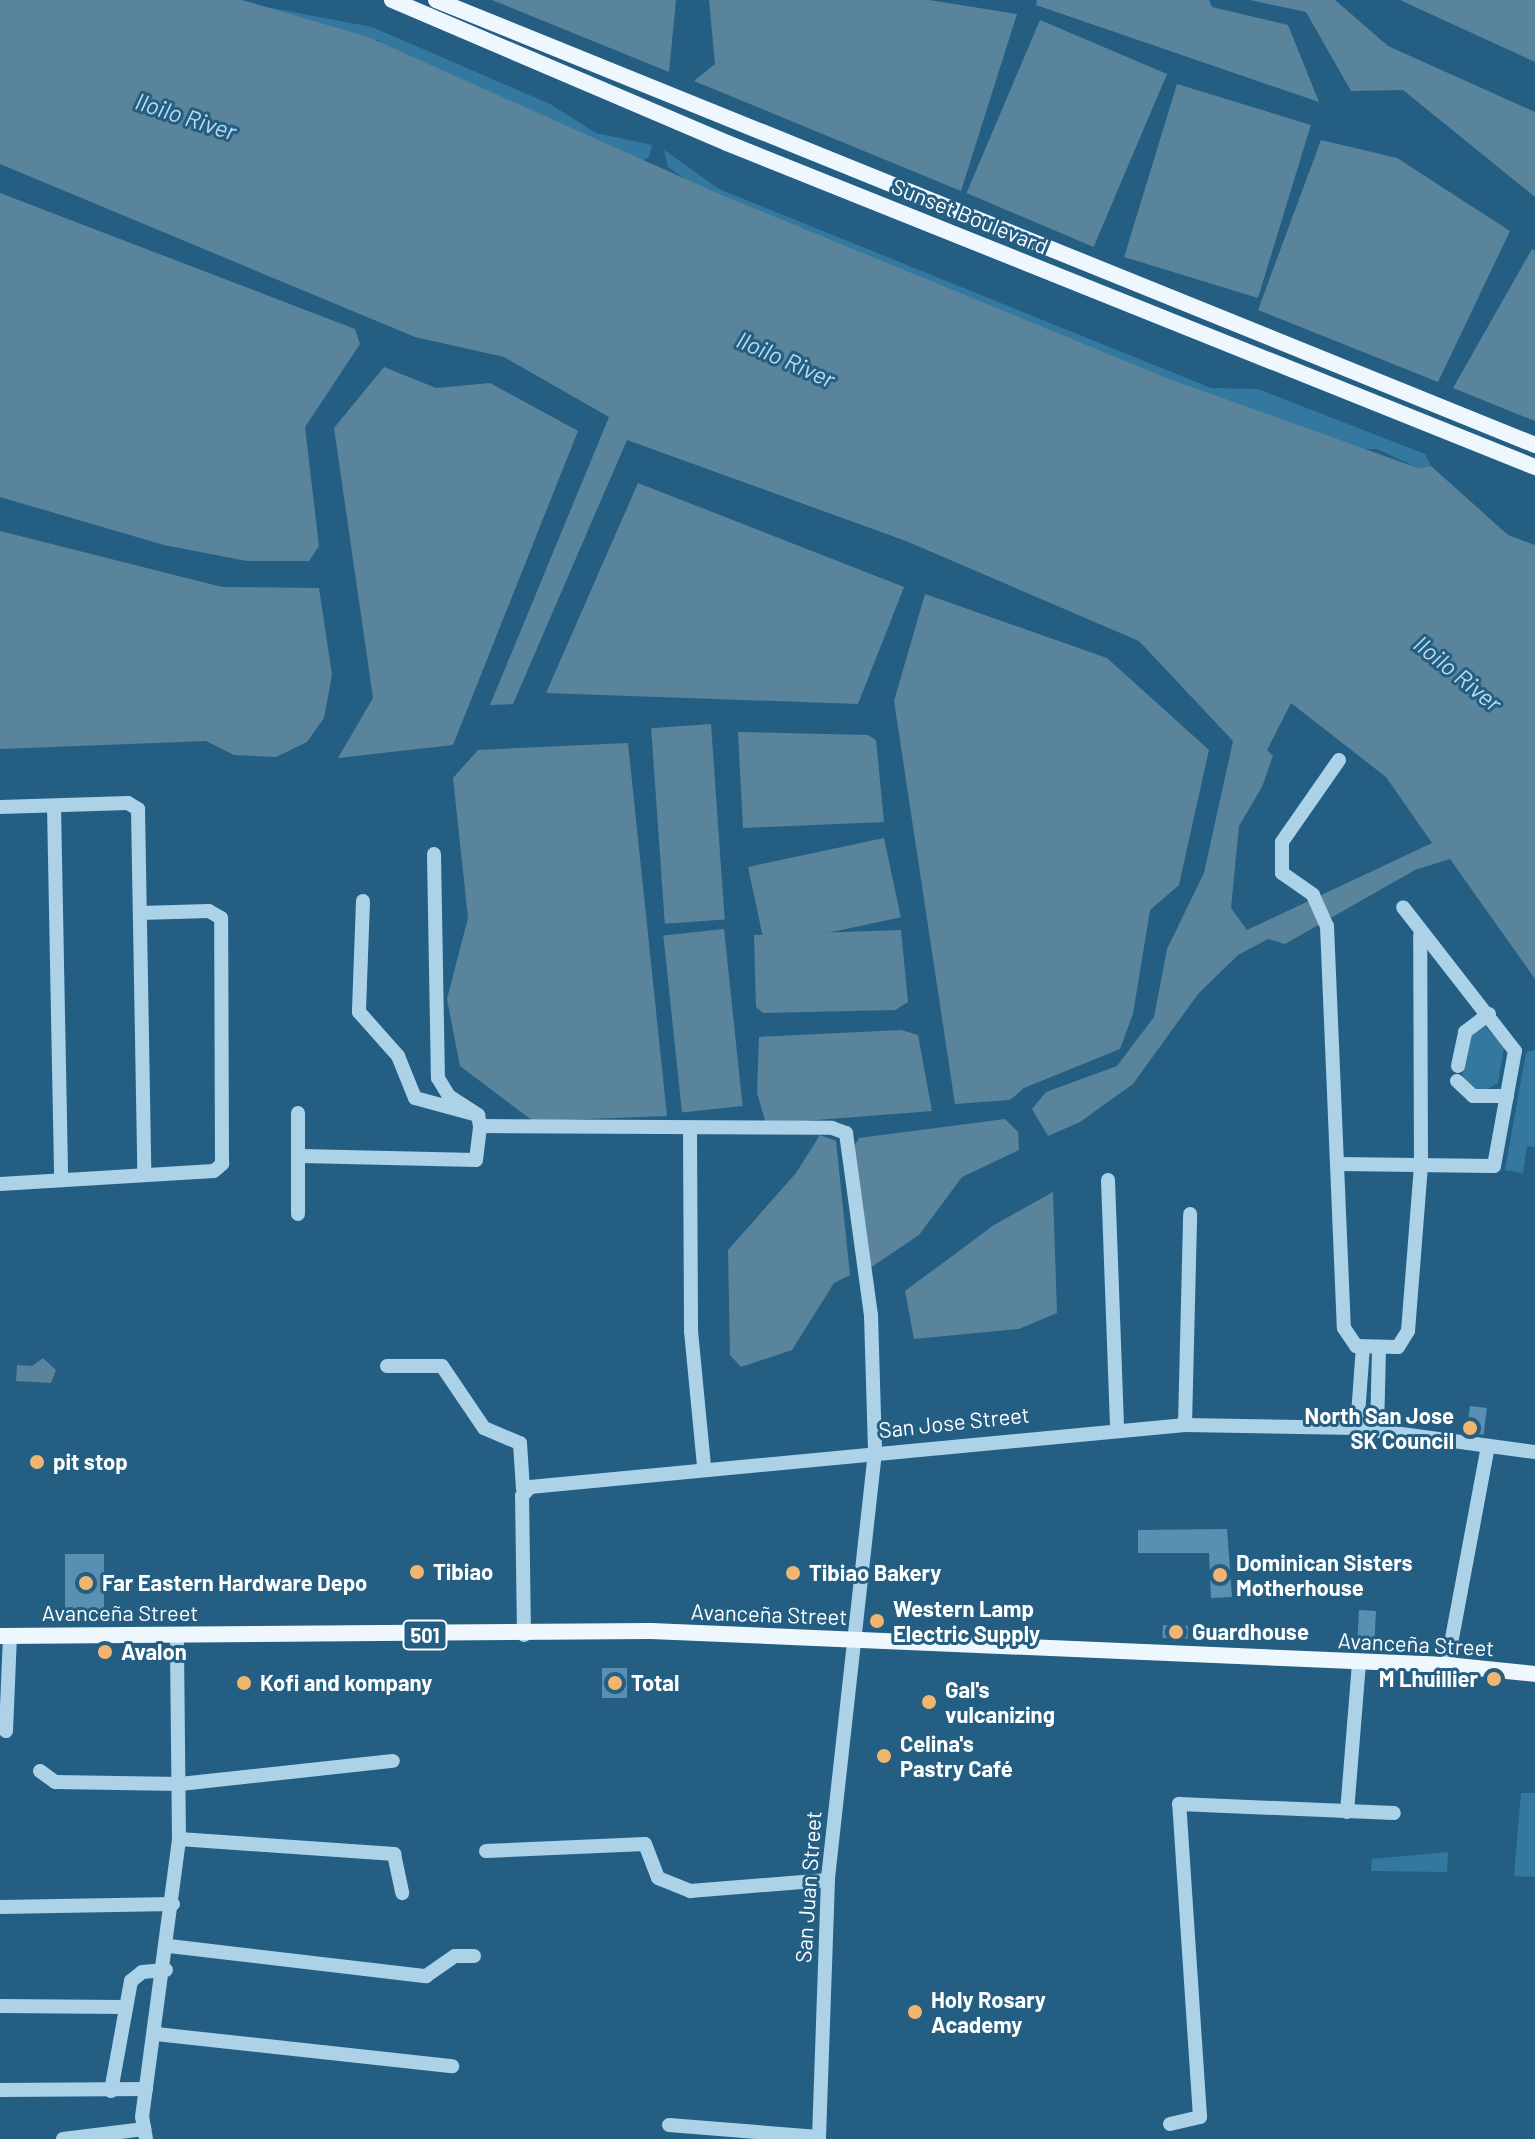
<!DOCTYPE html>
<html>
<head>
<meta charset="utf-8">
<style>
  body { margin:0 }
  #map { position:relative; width:1535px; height:2139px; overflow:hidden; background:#245f83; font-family:Barlow,sans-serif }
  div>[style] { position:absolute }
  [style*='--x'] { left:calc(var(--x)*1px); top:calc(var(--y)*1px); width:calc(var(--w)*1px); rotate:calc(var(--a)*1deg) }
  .green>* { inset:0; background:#34789f }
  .water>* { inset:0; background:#5a849c; transform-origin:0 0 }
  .building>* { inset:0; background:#5990b1; transform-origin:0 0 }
  .minor>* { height:14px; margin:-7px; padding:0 7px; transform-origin:7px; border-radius:7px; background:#acd2e8 }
  .major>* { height:16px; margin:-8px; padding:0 8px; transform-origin:8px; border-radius:8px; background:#eef7fe }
  .dots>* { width:22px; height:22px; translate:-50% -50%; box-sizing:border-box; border:4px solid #245f83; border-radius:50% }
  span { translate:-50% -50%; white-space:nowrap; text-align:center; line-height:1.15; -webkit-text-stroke:6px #245f83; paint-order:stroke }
  .shield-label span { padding:2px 6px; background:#245f83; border:2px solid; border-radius:6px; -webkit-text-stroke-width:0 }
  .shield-label { font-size:20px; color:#fff; font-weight:700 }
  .street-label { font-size:22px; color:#fff }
  .poi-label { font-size:22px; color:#fff; font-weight:700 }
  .right { translate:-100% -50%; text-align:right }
  .left { translate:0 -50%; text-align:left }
  .water-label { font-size:24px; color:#b8dbef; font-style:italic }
</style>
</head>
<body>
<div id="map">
  <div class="green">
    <div style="clip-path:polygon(229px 0,372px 27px,550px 104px,596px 133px,652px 145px,649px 157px,637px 163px,381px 56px,379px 40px,361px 41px)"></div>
    <div style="clip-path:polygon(664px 150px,719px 189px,1211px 388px,1258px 389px,1425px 454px,1431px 466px,1418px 468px,1377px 449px,1335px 449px,691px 183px,668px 167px)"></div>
    <div style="clip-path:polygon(1484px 1025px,1504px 1047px,1498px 1083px,1480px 1093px,1462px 1080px,1466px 1041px)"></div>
    <div style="clip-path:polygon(1535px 1050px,1535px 1147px,1527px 1146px,1523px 1173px,1505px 1170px,1526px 1052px)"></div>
    <div style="clip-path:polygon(1521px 1793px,1535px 1793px,1535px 1877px,1514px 1876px)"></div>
    <div style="clip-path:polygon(1448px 1852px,1447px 1872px,1371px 1871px,1372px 1859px)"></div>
  </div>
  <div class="water">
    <div style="clip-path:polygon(evenodd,0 0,242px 0,368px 37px,717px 193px,1169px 379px,1418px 468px,1431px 466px,1508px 535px,1535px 545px,1535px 979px,1450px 859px,1415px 870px,1285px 944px,1268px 939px,1238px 955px,1198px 994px,1133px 1084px,1080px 1122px,1048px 1136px,1032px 1109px,1046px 1092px,1117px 1066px,1154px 1017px,1167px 949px,1204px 873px,1233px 741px,1139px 641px,906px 541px,627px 440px,513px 704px,490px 705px,609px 417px,504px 357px,415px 337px,0 164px,0 0,1291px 703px,1386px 777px,1432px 843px,1247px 930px,1231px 908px,1239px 826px,1262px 787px,1273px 756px,1267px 750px,1291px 703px)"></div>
    <div style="clip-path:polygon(492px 0,676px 0,669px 72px)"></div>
    <div style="clip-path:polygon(709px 0,929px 0,1017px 14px,961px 191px,694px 81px,715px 64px)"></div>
    <div style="clip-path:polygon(1037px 0,1209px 0,1212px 7px,1288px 25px,1319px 102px,1036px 5px)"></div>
    <div style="clip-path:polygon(1250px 0,1335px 0,1388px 46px,1535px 112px,1535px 197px,1403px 90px,1351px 91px,1306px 12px)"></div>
    <div style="clip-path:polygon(1401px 0,1535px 0,1535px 62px,1402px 1px)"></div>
    <div style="left:1040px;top:20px;width:138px;height:188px;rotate:23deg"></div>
    <div style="left:1177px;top:84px;width:140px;height:181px;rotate:17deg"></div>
    <div style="clip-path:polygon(1321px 140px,1397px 158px,1510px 231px,1438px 382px,1258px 310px)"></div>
    <div style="clip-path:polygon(0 193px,355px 329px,360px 344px,305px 427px,319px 546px,309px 561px,247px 561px,164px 545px,0 497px)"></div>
    <div style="clip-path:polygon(1532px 249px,1535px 251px,1535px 421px,1453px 388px)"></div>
    <div style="clip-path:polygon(384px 367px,436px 388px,490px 383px,578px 431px,453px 745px,338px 758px,373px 698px,334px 428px)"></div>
    <div style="clip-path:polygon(638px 483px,904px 587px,858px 704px,546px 693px)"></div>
    <div style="clip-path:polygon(0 531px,222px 587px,319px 588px,332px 675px,324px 718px,307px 742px,276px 757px,234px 755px,206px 741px,0 749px)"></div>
    <div style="clip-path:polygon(925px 594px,1107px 658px,1209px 750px,1179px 885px,1150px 910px,1133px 1014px,1120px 1049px,1024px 1088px,1010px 1100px,955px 1104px,894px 701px)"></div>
    <div style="left:711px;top:724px;width:196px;height:60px;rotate:86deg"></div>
    <div style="clip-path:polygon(738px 732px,868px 735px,876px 740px,884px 822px,743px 828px)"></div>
    <div style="clip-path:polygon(628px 743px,667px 1116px,533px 1121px,460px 1066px,447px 999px,468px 918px,453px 778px,478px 750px)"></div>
    <div style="left:884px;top:838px;width:81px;height:139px;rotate:78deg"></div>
    <div style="left:724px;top:929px;width:178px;height:61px;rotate:84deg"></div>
    <div style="clip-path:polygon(901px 930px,908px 1002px,895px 1010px,763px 1013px,756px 1007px,754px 935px)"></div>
    <div style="clip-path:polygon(901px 1030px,918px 1035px,932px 1111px,766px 1124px,757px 1093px,759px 1037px)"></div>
    <div style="clip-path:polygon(1005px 1119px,1018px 1132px,1019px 1150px,962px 1177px,919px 1235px,870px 1268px,853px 1149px,859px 1138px)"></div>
    <div style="clip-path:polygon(820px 1135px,836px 1141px,850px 1275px,834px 1283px,792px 1350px,741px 1367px,730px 1355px,728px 1250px,796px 1173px)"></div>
    <div style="clip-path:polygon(1053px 1192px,1057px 1313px,1019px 1329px,914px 1339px,905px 1291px,994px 1225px)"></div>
    <div style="clip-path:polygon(43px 1358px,56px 1370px,51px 1383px,16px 1381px,17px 1365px,32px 1366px)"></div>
  </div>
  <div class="building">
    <div style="left:1470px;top:1406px;width:17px;height:27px;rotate:7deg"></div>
    <div style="clip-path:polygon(1227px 1529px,1232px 1597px,1211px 1598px,1209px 1553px,1138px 1553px,1138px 1530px)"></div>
    <div style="left:65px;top:1554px;width:39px;height:59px"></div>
    <div style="left:1359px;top:1610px;width:17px;height:34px;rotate:3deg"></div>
    <div style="left:1163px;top:1625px;width:25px;height:13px;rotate:2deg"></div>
    <div style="left:602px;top:1668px;width:25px;height:30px"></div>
  </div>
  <div class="minor">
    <div style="--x:1339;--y:760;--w:100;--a:124.8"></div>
    <div style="--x:1282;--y:842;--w:31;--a:90"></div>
    <div style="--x:1282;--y:873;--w:38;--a:35"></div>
    <div style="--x:1313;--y:895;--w:34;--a:66"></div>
    <div style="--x:1327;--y:926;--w:402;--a:87.6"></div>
    <div style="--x:1344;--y:1328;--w:22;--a:56"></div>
    <div style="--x:1356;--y:1346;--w:42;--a:1.4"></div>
    <div style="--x:1398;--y:1347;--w:19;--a:-58"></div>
    <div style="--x:1408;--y:1331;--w:166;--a:-85.5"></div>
    <div style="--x:1421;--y:1166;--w:231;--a:-90.2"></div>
    <div style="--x:54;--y:806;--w:372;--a:88.9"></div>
    <div style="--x:0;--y:807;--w:128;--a:-1.8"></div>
    <div style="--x:128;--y:803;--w:12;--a:31"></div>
    <div style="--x:138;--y:809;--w:361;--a:89"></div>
    <div style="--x:434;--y:854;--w:224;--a:89"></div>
    <div style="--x:438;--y:1078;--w:21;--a:59"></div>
    <div style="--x:449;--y:1096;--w:35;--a:33"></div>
    <div style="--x:478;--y:1115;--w:11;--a:80"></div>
    <div style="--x:480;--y:1126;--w:352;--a:0.3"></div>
    <div style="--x:832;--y:1128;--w:15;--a:20"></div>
    <div style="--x:846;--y:1133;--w:184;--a:82.2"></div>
    <div style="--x:871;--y:1315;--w:137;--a:88.3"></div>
    <div style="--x:875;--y:1452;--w:431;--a:96.3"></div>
    <div style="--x:828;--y:1880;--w:259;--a:92"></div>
    <div style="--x:363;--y:901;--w:111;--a:92.1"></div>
    <div style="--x:359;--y:1012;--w:59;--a:48.4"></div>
    <div style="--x:398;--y:1056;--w:45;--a:68"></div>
    <div style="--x:415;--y:1098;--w:61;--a:15.2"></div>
    <div style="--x:1458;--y:1066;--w:35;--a:-78"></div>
    <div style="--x:1465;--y:1032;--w:30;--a:-37"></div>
    <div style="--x:1457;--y:1081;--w:22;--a:43"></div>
    <div style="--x:1473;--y:1096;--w:34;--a:0"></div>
    <div style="--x:298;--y:1113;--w:101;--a:90"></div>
    <div style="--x:690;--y:1130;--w:201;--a:89.7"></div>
    <div style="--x:691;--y:1331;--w:136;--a:84.5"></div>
    <div style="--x:301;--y:1156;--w:175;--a:1.3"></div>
    <div style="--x:476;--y:1160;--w:34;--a:-83"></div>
    <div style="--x:1338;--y:1164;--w:156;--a:0.7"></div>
    <div style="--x:1494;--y:1166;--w:117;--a:-79.7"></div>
    <div style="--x:1515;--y:1051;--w:182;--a:-127.9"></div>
    <div style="--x:1108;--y:1180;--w:251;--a:87.9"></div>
    <div style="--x:0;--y:1184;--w:214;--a:-3.5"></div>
    <div style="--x:214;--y:1171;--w:11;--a:-41"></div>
    <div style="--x:222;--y:1164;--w:246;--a:-90.2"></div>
    <div style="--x:221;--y:918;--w:14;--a:-150"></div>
    <div style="--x:209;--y:911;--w:69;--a:178.3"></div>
    <div style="--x:387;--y:1366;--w:55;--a:0"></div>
    <div style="--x:442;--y:1366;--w:75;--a:55.9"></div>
    <div style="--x:484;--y:1428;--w:39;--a:23"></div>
    <div style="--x:520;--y:1443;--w:46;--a:86.3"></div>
    <div style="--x:1185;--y:1425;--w:211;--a:-88.6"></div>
    <div style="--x:1357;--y:1428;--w:81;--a:-85.8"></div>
    <div style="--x:1377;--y:1431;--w:82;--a:-88.6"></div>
    <div style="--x:524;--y:1635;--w:139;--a:-90.8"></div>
    <div style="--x:522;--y:1496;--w:12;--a:-48"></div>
    <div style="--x:530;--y:1487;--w:658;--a:-5.41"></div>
    <div style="--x:1185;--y:1425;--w:172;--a:1"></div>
    <div style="--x:1357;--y:1428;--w:180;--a:7.7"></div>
    <div style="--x:1447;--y:1665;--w:223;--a:-79.4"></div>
    <div style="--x:6;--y:1731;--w:95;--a:-87.6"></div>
    <div style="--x:40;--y:1771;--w:19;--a:36"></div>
    <div style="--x:55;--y:1782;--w:125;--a:0.9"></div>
    <div style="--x:180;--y:1784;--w:214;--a:-6.2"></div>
    <div style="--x:1347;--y:1812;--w:150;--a:-85.4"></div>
    <div style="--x:179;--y:1839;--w:216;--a:4"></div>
    <div style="--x:394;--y:1854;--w:40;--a:78"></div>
    <div style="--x:486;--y:1851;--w:159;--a:-2.5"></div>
    <div style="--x:645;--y:1844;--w:36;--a:69"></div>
    <div style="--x:658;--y:1878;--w:35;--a:22"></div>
    <div style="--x:690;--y:1891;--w:138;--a:-4.6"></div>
    <div style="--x:0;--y:1907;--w:173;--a:-1"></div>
    <div style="--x:169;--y:1946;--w:259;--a:6.7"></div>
    <div style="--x:426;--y:1976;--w:35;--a:-35"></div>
    <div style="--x:455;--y:1956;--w:19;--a:0"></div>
    <div style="--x:0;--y:2006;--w:123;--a:0.5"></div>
    <div style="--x:156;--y:2034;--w:298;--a:6.2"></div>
    <div style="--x:0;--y:2090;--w:146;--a:-0.4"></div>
    <div style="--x:111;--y:2091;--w:112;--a:-79.7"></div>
    <div style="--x:131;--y:1981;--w:14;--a:-39"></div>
    <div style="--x:142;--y:1972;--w:24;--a:-5"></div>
    <div style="--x:1170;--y:2124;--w:31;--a:-13"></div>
    <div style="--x:1200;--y:2117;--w:314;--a:-93.8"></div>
    <div style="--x:1179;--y:1804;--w:215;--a:2.4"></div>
    <div style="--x:669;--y:2125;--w:150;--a:4.6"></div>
    <div style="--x:63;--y:2139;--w:82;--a:-7"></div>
    <div style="--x:146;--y:2139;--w:22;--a:-100"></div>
    <div style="--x:142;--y:2117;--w:280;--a:-82.4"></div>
    <div style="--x:179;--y:1839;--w:204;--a:-90.6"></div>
  </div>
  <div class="major">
    <div style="--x:392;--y:0;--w:364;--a:23.1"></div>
    <div style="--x:727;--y:143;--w:871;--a:21.85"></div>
    <div style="--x:436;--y:0;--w:1186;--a:22.04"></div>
    <div style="--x:0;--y:1636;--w:651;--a:-0.44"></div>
    <div style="--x:651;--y:1631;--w:797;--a:2.45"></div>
    <div style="--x:1447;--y:1665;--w:88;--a:5.8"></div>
  </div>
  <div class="dots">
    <div style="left:1470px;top:1428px;background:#f2b570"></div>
    <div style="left:37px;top:1462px;background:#f2b570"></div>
    <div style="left:417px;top:1572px;background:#f2b570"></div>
    <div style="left:793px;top:1573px;background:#f2b570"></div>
    <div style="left:1220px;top:1575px;background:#f2b570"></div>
    <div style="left:86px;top:1583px;background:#f2b570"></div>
    <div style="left:877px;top:1621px;background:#f2b570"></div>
    <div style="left:1176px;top:1632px;background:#f2b570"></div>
    <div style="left:105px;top:1652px;background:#f2b570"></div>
    <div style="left:1494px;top:1679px;background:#f2b570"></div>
    <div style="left:244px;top:1683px;background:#f2b570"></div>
    <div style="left:615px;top:1683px;background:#f2b570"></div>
    <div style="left:929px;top:1702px;background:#f2b570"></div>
    <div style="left:884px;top:1756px;background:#f2b570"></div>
    <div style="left:915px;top:2012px;background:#f2b570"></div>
  </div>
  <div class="shield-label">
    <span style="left:425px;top:1635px">501</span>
  </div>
  <div class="street-label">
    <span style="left:970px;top:216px;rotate:22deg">Sunset Boulevard</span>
    <span style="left:954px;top:1422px;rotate:-6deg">San Jose Street</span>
    <span style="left:120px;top:1613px">Avanceña Street</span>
    <span style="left:769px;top:1614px;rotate:2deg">Avanceña Street</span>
    <span style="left:1416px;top:1644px;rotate:3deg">Avanceña Street</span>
    <span style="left:808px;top:1887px;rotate:-86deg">San Juan Street</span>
  </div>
  <div class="poi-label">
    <span class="right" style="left:1454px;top:1428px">North San Jose<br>SK Council</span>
    <span class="left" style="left:53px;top:1462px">pit stop</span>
    <span class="left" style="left:1236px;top:1575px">Dominican Sisters<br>Motherhouse</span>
    <span class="left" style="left:433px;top:1572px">Tibiao</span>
    <span class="left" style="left:809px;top:1573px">Tibiao Bakery</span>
    <span class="left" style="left:102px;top:1583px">Far Eastern Hardware Depo</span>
    <span class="left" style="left:893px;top:1621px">Western Lamp<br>Electric Supply</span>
    <span class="left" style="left:1192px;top:1632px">Guardhouse</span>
    <span class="left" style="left:121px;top:1652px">Avalon</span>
    <span class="right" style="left:1478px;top:1679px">M Lhuillier</span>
    <span class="left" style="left:260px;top:1683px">Kofi and kompany</span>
    <span class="left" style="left:631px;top:1683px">Total</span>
    <span class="left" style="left:945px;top:1702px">Gal's<br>vulcanizing</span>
    <span class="left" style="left:900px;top:1756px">Celina's<br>Pastry Café</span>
    <span class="left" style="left:931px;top:2012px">Holy Rosary<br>Academy</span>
  </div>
  <div class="water-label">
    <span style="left:186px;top:116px;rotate:18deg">Iloilo River</span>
    <span style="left:786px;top:359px;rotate:24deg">Iloilo River</span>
    <span style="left:1458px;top:673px;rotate:39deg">Iloilo River</span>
  </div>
</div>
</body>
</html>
